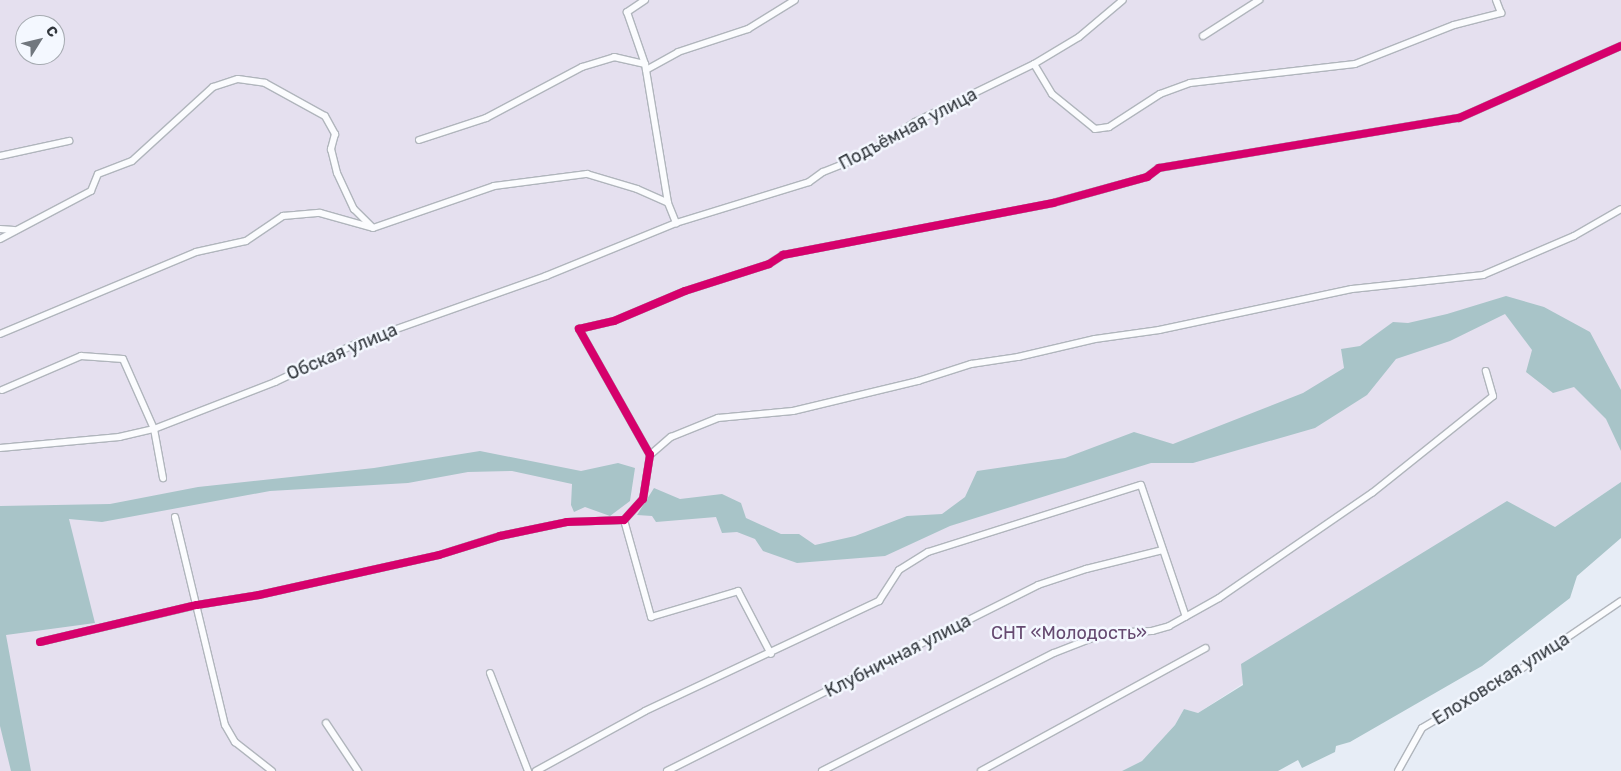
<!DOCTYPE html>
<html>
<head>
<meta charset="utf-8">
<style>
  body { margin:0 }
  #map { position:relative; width:1621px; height:771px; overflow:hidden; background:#e7edf6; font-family:Rubik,sans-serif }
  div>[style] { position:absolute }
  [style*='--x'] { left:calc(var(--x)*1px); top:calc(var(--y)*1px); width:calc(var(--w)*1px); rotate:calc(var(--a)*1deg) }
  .green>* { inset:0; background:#e5e0ef }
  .water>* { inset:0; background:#a8c4c8 }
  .roads { filter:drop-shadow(1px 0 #b0b5bc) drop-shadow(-1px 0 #b0b5bc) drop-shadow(0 1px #b0b5bc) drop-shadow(0 -1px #b0b5bc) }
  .street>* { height:6px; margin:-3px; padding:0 3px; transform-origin:3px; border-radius:3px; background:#fbfcfe }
  .cycleway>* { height:8px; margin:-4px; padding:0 4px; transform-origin:4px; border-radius:4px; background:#d6006c }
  span { translate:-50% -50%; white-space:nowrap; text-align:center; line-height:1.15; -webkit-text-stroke:5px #f4f8ff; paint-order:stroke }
  .street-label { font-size:18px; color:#32373d }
  .park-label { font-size:18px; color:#664a71 }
  .north { position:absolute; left:15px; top:15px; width:50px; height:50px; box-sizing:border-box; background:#f4f8ff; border:1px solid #a6abb1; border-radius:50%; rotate:54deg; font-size:14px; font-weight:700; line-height:20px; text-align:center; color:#32373d }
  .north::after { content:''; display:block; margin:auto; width:18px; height:22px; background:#71777e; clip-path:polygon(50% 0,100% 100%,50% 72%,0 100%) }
</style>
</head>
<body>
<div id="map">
  <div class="green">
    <div style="clip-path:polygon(evenodd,0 0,1621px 0,1621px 482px,1555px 527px,1520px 508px,1498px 516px,1198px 713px,1184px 709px,1175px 725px,1142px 761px,1122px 771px,0 771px,0 0,25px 25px,55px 25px,55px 55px,25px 55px,25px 25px)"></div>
  </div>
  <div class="water">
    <div style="clip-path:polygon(1506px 296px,1544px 307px,1590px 332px,1621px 390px,1621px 451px,1606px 419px,1574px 387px,1553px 393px,1526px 372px,1532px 350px,1505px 314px,1450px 341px,1396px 359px,1367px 395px,1315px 428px,1193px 463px,1151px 463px,950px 526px,885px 556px,797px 563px,763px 551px,755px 539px,737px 532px,722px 533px,716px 517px,656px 522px,652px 516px,637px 515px,654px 488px,680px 499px,722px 494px,741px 503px,746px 518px,781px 534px,799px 534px,815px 545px,855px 536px,907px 516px,942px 514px,965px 497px,977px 471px,1065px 458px,1134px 432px,1173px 444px,1303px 393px,1344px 368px,1341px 349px,1360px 346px,1393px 322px,1408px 323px,1447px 314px)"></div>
    <div style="clip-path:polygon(480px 451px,581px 471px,618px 463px,635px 468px,630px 501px,610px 516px,585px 507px,574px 512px,571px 505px,572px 484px,512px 471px,468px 472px,408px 483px,270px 491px,102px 522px,69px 519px,95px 623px,6px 635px,31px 771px,11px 771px,0 726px,0 506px,110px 504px,198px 487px,374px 468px)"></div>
    <div style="clip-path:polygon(1621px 482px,1621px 538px,1577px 576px,1570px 598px,1482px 666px,1350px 742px,1336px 746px,1335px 752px,1302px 768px,1298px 760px,1278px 771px,1122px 771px,1142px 761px,1175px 725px,1184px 709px,1198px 713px,1243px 685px,1241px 664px,1507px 501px,1555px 527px)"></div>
  </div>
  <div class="roads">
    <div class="street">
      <div style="--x:645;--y:0;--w:22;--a:146"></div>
      <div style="--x:627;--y:12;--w:55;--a:70.9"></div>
      <div style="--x:645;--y:64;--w:141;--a:80.6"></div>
      <div style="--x:668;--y:203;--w:22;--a:68"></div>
      <div style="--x:1203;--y:36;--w:67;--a:-32.7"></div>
      <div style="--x:1034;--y:64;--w:35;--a:59"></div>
      <div style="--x:1052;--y:94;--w:55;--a:39.1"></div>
      <div style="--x:1095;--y:129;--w:14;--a:-8"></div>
      <div style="--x:1109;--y:127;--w:61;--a:-32.9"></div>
      <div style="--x:1160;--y:94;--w:32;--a:-20"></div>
      <div style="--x:1190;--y:83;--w:166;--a:-6.6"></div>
      <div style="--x:1355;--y:64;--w:106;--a:-21.5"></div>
      <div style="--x:1454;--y:25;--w:49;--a:-14.3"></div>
      <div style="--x:1501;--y:13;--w:14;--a:-111"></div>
      <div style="--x:646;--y:70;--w:37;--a:-29"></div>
      <div style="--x:678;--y:52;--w:74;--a:-18.2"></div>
      <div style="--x:748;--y:29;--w:55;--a:-31.7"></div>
      <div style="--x:419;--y:140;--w:71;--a:-18.2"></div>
      <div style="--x:486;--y:118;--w:109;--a:-28"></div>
      <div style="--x:582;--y:67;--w:34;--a:-17"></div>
      <div style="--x:614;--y:57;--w:32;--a:13"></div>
      <div style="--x:0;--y:156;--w:71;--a:-12.3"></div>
      <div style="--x:0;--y:229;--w:14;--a:4"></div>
      <div style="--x:0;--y:239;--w:103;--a:-27.8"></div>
      <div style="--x:91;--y:191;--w:18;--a:-68"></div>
      <div style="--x:98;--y:174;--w:36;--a:-21"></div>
      <div style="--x:132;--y:161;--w:110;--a:-42.4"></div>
      <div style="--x:213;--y:87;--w:26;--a:-18"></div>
      <div style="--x:238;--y:79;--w:27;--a:8"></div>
      <div style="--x:265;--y:83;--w:68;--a:28.8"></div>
      <div style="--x:325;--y:116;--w:21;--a:61"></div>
      <div style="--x:335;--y:134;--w:16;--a:105"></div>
      <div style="--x:331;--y:149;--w:25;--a:76"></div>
      <div style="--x:337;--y:173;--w:40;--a:65"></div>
      <div style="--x:354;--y:209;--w:25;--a:45"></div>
      <div style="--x:0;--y:334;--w:212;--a:-22.7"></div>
      <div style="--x:196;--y:252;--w:51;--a:-12.4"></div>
      <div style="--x:246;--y:241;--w:45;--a:-34"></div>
      <div style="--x:283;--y:216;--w:37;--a:-5"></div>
      <div style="--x:320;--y:213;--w:55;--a:15.8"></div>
      <div style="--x:373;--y:228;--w:128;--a:-19.1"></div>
      <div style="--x:494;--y:186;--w:94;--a:-7.4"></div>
      <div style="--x:587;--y:174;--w:52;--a:16.7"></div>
      <div style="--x:637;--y:189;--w:34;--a:24"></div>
      <div style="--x:2;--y:390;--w:86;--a:-23.3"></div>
      <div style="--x:81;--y:356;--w:42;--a:4.1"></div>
      <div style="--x:123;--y:359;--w:77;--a:66.1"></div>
      <div style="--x:154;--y:429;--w:50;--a:79.6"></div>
      <div style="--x:0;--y:448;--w:120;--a:-5.3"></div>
      <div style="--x:119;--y:437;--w:36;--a:-13"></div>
      <div style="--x:154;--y:429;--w:130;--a:-21.2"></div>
      <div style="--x:275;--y:382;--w:91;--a:-25.4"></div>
      <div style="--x:357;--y:343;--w:201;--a:-19.5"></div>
      <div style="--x:546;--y:276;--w:140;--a:-22.2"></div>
      <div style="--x:676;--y:223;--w:139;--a:-17.1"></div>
      <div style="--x:809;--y:182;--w:17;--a:-36"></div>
      <div style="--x:823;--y:172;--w:46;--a:-21.6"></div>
      <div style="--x:866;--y:155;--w:59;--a:-34"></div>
      <div style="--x:915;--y:122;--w:132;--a:-26"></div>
      <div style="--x:1034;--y:64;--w:52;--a:-31"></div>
      <div style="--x:1079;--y:37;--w:57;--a:-40.1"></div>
      <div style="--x:650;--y:455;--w:28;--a:-41"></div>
      <div style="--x:671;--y:437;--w:51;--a:-22"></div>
      <div style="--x:718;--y:418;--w:75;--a:-5.3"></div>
      <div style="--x:793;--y:411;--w:129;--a:-13.5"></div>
      <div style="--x:918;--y:381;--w:56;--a:-17.8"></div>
      <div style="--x:971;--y:364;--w:48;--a:-8.5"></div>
      <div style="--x:1018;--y:357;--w:79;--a:-13.2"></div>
      <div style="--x:1095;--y:339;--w:65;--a:-8"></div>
      <div style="--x:1159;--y:330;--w:197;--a:-12"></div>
      <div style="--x:1352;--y:289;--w:132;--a:-6.1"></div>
      <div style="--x:1483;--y:275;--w:99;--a:-23.2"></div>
      <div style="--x:1574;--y:236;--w:54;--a:-29.9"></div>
      <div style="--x:175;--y:517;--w:214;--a:76.5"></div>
      <div style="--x:225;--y:725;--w:20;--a:60"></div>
      <div style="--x:235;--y:742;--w:47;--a:38.1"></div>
      <div style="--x:624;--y:520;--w:101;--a:74.4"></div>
      <div style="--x:651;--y:617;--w:91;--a:-16.6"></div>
      <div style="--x:738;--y:591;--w:71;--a:62.4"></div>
      <div style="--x:40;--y:642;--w:161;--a:-13.3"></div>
      <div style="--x:197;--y:605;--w:63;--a:-9.2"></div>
      <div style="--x:259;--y:595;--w:184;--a:-12.5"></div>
      <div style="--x:439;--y:555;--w:64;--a:-17.3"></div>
      <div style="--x:500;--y:536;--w:68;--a:-11.8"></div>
      <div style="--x:567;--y:522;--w:57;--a:-2"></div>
      <div style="--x:624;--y:520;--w:28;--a:-48"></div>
      <div style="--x:643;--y:499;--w:45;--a:-81"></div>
      <div style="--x:650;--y:455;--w:145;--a:-119.4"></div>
      <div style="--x:579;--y:329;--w:36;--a:-13"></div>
      <div style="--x:614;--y:321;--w:77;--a:-22.9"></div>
      <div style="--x:685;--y:291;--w:88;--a:-17.8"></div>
      <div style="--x:769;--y:264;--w:17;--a:-33"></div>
      <div style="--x:783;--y:255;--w:275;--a:-10.9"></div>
      <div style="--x:1053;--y:203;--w:98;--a:-15.5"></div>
      <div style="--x:1147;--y:177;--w:15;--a:-37"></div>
      <div style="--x:1159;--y:168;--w:304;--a:-9.5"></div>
      <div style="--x:1459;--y:118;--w:177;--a:-24"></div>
      <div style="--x:490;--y:673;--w:105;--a:68.8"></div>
      <div style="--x:326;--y:723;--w:58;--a:56.3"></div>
      <div style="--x:536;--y:771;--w:124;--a:-28.8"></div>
      <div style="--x:645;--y:711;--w:259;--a:-25.2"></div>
      <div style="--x:879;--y:601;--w:37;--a:-57"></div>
      <div style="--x:899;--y:570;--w:34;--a:-32"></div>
      <div style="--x:928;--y:552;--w:223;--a:-17.5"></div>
      <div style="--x:1141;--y:485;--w:139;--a:71.2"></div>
      <div style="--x:667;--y:771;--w:415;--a:-26.6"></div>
      <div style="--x:1038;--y:585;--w:51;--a:-18.4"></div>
      <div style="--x:1086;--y:569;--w:79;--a:-13.9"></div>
      <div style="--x:822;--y:771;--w:260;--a:-27"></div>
      <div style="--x:1054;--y:653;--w:55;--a:-21.4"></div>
      <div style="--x:1105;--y:633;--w:47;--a:-2.4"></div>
      <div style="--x:1152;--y:631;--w:18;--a:-16"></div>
      <div style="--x:1169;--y:626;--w:57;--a:-29.2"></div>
      <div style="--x:1219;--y:598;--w:186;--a:-34.5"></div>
      <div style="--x:1372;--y:493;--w:155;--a:-38.7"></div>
      <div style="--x:1493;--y:396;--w:26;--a:-106"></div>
      <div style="--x:981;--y:771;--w:256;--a:-28.7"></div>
      <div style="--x:1398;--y:771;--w:49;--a:-60.8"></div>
      <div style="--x:1422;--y:728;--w:108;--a:-30.6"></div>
      <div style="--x:1515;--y:673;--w:128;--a:-34.2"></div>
    </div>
  </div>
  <div class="cycleway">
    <div style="--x:40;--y:642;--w:161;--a:-13.3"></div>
    <div style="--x:197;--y:605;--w:63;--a:-9.2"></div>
    <div style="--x:259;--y:595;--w:184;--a:-12.5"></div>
    <div style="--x:439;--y:555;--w:64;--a:-17.3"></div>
    <div style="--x:500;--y:536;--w:68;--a:-11.8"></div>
    <div style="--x:567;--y:522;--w:57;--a:-2"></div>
    <div style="--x:624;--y:520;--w:28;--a:-48"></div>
    <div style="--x:643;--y:499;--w:45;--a:-81"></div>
    <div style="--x:650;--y:455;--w:145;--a:-119.4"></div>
    <div style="--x:579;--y:329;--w:36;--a:-13"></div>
    <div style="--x:614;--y:321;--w:77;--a:-22.9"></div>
    <div style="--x:685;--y:291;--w:88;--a:-17.8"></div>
    <div style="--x:769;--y:264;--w:17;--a:-33"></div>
    <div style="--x:783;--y:255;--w:275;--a:-10.9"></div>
    <div style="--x:1053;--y:203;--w:98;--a:-15.5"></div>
    <div style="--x:1147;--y:177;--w:15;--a:-37"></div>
    <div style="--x:1159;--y:168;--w:304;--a:-9.5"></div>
    <div style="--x:1459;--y:118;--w:177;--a:-24"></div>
  </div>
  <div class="street-label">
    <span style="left:908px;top:129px;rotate:-28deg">Подъёмная улица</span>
    <span style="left:342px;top:352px;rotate:-23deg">Обская улица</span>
    <span style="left:898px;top:656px;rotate:-27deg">Клубничная улица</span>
    <span style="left:1501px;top:679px;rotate:-32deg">Елоховская улица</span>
  </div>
  <div class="park-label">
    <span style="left:1069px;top:633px">СНТ «Молодость»</span>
  </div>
  <div class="north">С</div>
</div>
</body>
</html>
